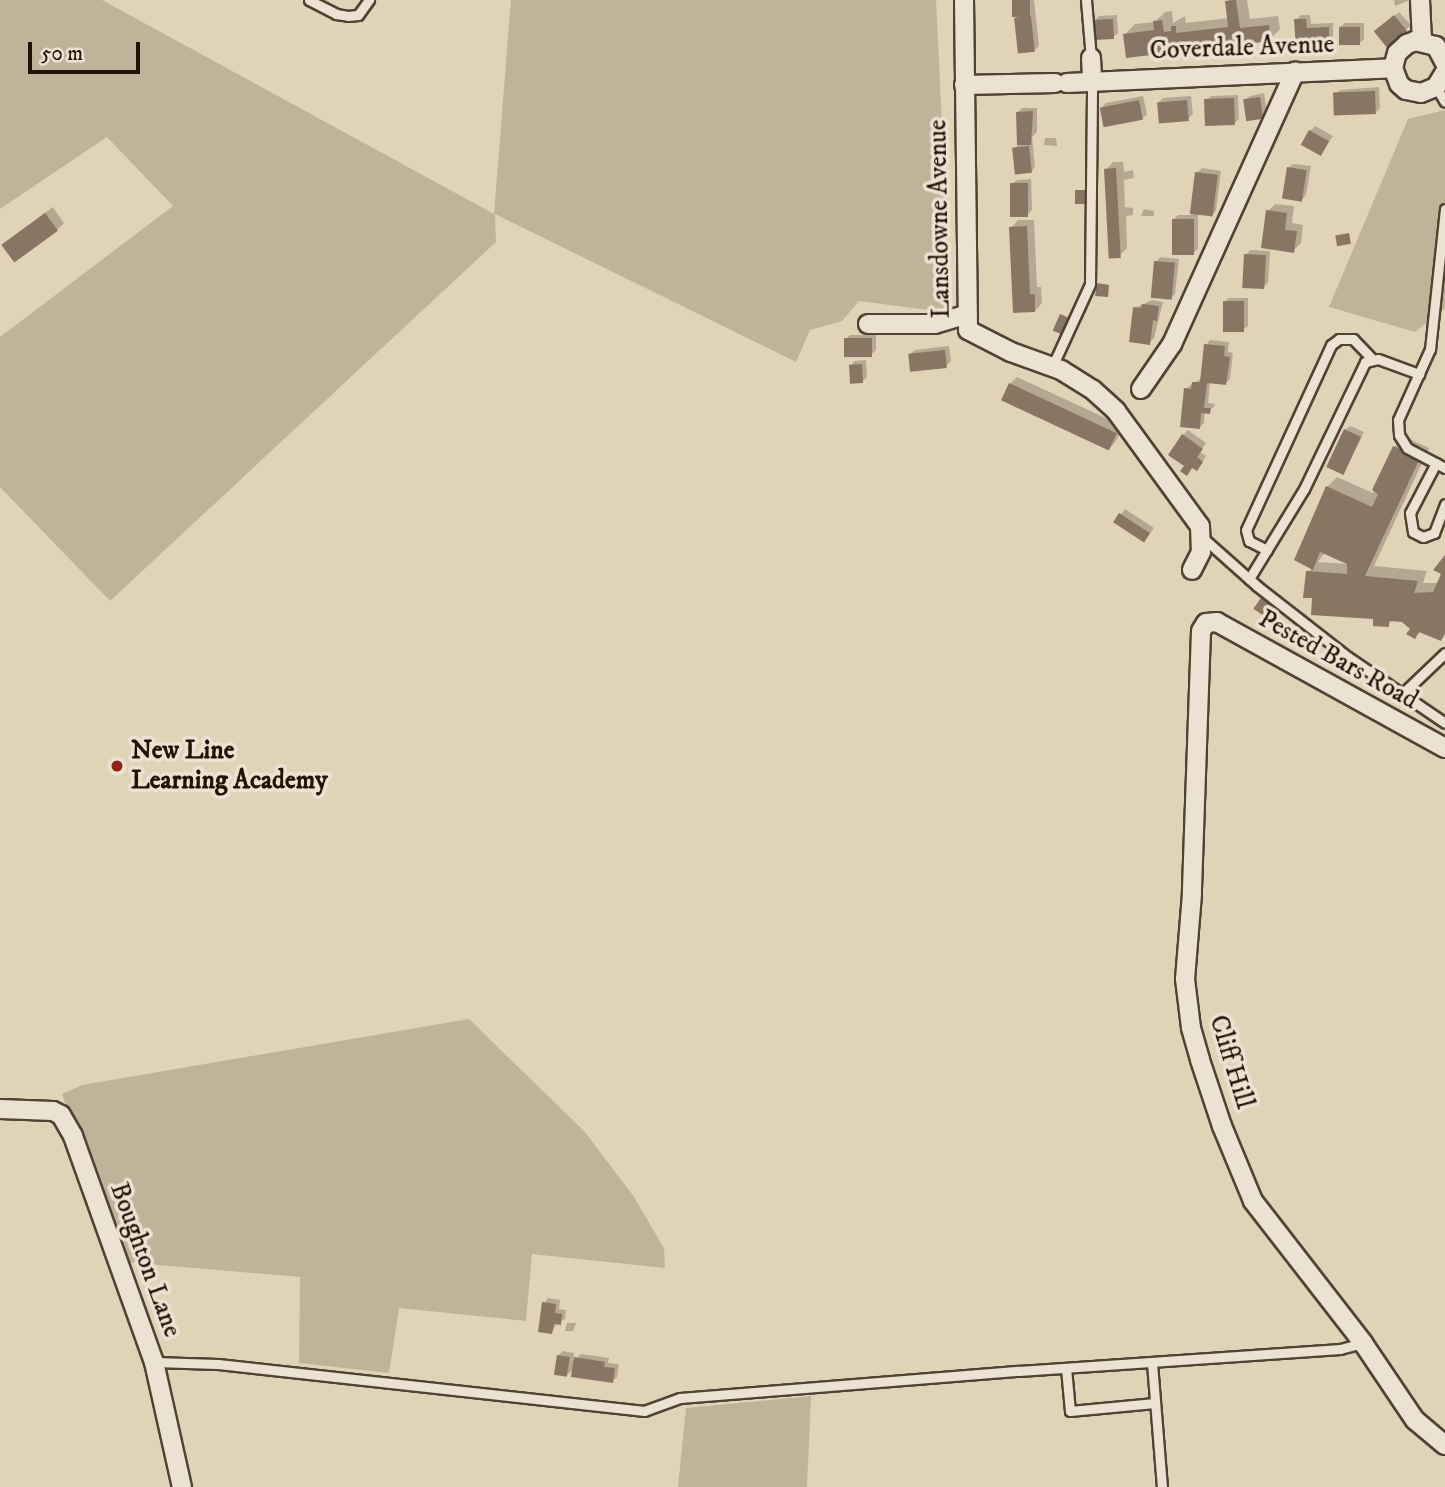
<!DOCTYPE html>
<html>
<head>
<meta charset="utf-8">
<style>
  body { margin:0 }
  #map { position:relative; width:1445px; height:1487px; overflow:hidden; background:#e1d3b8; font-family:"IM FELL DW Pica",serif }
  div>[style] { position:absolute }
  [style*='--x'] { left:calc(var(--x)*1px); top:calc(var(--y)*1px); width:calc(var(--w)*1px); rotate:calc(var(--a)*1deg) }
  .green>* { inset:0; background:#c1b29a }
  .shadow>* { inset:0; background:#0003; transform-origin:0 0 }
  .building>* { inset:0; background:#867663; transform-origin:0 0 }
  .roads { filter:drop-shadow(2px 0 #524232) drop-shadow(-2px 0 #524232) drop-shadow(0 2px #524232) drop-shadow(0 -2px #524232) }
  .service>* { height:9px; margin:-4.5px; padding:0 4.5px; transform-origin:4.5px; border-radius:4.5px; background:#ece2d1 }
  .minor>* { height:18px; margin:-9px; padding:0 9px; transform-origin:9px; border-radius:9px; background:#ece2d1 }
  .dots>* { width:19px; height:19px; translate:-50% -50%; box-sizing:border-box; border:4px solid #ece2d1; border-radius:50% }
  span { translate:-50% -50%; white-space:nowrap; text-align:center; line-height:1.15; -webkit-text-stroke:7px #ece2d1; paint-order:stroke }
  .street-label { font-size:26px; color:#231206 }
  .poi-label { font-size:26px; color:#231206; font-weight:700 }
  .left { translate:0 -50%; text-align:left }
  .scale { position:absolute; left:28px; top:42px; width:112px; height:32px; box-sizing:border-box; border:4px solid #231206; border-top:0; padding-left:9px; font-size:21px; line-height:24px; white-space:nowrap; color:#231206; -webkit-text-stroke:5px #ece2d1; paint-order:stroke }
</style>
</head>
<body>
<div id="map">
  <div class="green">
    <div style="clip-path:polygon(0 0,102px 0,494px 214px,511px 0,936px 0,951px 313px,859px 301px,842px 321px,810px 330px,796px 362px,495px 214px,496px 242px,110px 601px,0 487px,0 337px,173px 206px,107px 137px,0 209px)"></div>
    <div style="clip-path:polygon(1445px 110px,1445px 308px,1415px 332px,1329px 307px,1408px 119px)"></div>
    <div style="clip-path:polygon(469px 1019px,585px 1132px,634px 1197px,664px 1248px,665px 1268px,532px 1254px,526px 1321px,399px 1308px,389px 1373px,299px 1363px,300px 1277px,123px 1262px,62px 1094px,82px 1085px)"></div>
    <div style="clip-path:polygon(811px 1396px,807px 1487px,678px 1487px,686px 1408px)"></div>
  </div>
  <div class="shadow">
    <div style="clip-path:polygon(1014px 0,1034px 0,1039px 46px,1034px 51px,1015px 19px,1019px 16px)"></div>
    <div style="clip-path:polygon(1228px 0,1247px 0,1250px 19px,1278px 16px,1280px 29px,1270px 39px,1125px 34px,1135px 24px,1155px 22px,1165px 12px,1172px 11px,1173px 23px,1185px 16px,1186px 23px,1229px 18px)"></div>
    <div style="clip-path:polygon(1394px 0,1410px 0,1395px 6px)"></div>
    <div style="left:1399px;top:12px;width:18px;height:30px;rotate:47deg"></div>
    <div style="clip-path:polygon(1117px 15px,1118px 33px,1113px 37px,1094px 21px,1099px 16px)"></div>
    <div style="clip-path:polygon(1301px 15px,1310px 15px,1311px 24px,1333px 23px,1333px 40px,1329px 45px,1296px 20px)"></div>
    <div style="clip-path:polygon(1345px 23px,1364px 23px,1364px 39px,1359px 44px,1340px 27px)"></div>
    <div style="clip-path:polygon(1379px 87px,1380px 108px,1375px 113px,1335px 95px,1340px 90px)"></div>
    <div style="clip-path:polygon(1264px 93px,1267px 113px,1263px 118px,1245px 100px,1250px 96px)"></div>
    <div style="clip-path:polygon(1238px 95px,1239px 119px,1234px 124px,1206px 101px,1211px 96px)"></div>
    <div style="clip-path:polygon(1143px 96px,1147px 114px,1142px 119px,1102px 107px,1106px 103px)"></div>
    <div style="clip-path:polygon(1191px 96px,1193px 114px,1188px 119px,1158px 103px,1163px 98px)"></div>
    <div style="clip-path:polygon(1022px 108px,1037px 108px,1037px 132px,1032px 137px,1035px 167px,1031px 172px,1014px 149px,1019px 144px,1018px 112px)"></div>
    <div style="clip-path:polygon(1315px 126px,1333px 136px,1321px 154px,1310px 131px)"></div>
    <div style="clip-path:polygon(1045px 138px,1056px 138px,1057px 146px,1044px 145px)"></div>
    <div style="clip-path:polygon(1113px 162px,1123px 162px,1124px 172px,1133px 170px,1134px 178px,1124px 180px,1125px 207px,1133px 208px,1133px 215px,1126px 216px,1127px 248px,1119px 256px,1106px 170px)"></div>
    <div style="clip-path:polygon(1293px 164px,1311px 166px,1306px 195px,1302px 200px,1288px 168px)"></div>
    <div style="clip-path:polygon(1202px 168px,1221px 171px,1216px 211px,1212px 215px,1198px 214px,1198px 249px,1193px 253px,1173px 220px,1178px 215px,1191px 215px,1197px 173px)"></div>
    <div style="clip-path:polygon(1031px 179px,1032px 210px,1027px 215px,1012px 184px,1017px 180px)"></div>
    <div style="clip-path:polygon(1275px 204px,1294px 206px,1292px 223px,1303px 225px,1301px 243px,1293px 251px,1268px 211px)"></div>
    <div style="clip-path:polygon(53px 207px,64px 223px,57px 230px,3px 244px)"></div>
    <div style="clip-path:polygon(1144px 209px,1154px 211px,1154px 216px,1141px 216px)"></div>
    <div style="clip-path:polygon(1018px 220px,1034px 220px,1037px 287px,1041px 287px,1042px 303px,1035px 311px,1011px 228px)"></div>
    <div style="clip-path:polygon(1250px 250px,1270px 251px,1268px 283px,1263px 287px,1246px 255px)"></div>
    <div style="clip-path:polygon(1160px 257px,1179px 259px,1175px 294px,1170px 299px,1152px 297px,1152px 300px,1163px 302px,1154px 338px,1149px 343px,1135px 308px,1152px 300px,1156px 262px)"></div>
    <div style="clip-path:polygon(1229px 298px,1248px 298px,1248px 326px,1243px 330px,1224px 302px)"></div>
    <div style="clip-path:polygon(850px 335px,876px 335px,876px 350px,871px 355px,845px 340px)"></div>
    <div style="clip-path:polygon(1210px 340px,1229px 342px,1228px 352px,1233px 353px,1230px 379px,1226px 383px,1210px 381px,1208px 403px,1215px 404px,1214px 407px,1205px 411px,1204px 423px,1199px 428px,1185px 389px,1202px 378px,1206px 345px)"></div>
    <div style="clip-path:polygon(949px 346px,951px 361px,946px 366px,910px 354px,915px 350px)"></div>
    <div style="clip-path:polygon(866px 360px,867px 377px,862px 382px,851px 365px,855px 361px)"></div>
    <div style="clip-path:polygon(1017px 377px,1123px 426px,1116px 441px,1109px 449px,1010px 384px)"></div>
    <div style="clip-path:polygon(1350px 426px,1364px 432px,1342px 473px,1345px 430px)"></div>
    <div style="clip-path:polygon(1188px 430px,1206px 443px,1200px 452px,1206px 456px,1201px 464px,1186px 466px,1183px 435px)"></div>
    <div style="clip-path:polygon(evenodd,1405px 437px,1429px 448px,1374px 566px,1427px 571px,1423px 583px,1439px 583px,1445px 555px,1445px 635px,1441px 639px,1421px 631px,1415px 637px,1413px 628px,1402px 621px,1393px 620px,1388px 625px,1314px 596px,1308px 572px,1312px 568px,1327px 487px,1337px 477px,1373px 493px,1394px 447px,1405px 437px,1325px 552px,1350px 564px,1318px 562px,1325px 552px)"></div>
    <div style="clip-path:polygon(1125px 509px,1154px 528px,1148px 536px,1115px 522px)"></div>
    <div style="left:1264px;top:597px;width:15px;height:13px;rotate:37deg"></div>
    <div style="clip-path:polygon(548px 1298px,560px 1300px,559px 1309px,566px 1310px,565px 1319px,557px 1323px,552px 1332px,544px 1303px)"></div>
    <div style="clip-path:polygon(567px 1323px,576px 1323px,573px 1331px,565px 1331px)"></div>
    <div style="clip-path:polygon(563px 1351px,574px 1353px,573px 1362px,581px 1354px,609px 1358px,608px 1363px,619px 1364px,617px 1377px,612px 1382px,575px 1368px,567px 1375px,558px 1356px)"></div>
  </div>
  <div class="building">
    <div style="left:1012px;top:0;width:18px;height:17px"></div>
    <div style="clip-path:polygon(1236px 0,1240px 28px,1269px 25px,1271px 41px,1126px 58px,1123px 34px,1154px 30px,1153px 21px,1162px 20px,1164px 32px,1171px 31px,1171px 26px,1176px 26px,1176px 33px,1228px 27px,1225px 1px)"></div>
    <div style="left:1394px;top:15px;width:21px;height:26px;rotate:51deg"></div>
    <div style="left:1031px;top:16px;width:36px;height:17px;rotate:84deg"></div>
    <div style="left:1113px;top:19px;width:20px;height:20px;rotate:87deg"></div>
    <div style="clip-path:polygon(1294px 19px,1306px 19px,1307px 28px,1329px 27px,1329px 47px,1296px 48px)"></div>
    <div style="left:1339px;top:27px;width:21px;height:18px"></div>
    <div style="left:1375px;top:91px;width:23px;height:42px;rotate:88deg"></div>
    <div style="left:1260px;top:97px;width:22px;height:17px;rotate:82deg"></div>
    <div style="left:1234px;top:98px;width:27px;height:30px;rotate:88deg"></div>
    <div style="left:1139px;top:100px;width:20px;height:40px;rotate:79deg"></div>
    <div style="left:1187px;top:100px;width:21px;height:30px;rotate:85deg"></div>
    <div style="clip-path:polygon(1033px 111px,1031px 145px,1017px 145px,1016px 112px)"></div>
    <div style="left:1309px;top:130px;width:23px;height:17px;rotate:29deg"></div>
    <div style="left:1029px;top:146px;width:27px;height:17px;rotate:84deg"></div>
    <div style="left:1287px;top:167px;width:20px;height:32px;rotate:9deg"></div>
    <div style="left:1116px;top:168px;width:90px;height:12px;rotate:87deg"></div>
    <div style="left:1195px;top:172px;width:23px;height:42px;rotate:7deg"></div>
    <div style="left:1010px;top:183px;width:18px;height:34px"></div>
    <div style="left:1075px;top:190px;width:10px;height:14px"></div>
    <div style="clip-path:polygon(1266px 210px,1287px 213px,1285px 230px,1297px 231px,1294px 253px,1261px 248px)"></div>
    <div style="left:45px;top:213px;width:22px;height:54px;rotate:54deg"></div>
    <div style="left:1172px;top:219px;width:22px;height:36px"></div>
    <div style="clip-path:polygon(1027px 226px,1030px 294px,1035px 294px,1035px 312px,1013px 313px,1009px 227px)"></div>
    <div style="left:1349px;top:233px;width:11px;height:14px;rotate:80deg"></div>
    <div style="left:1244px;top:254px;width:22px;height:34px;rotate:3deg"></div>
    <div style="left:1154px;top:261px;width:21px;height:37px;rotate:5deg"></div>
    <div style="clip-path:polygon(1097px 283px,1109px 285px,1108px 297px,1095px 296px)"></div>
    <div style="left:1244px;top:301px;width:31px;height:21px;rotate:90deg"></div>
    <div style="clip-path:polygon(1142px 304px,1159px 306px,1157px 321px,1153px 320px,1150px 345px,1129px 342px,1133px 307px,1141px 308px)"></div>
    <div style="left:1060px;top:314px;width:10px;height:18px;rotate:24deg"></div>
    <div style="left:872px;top:338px;width:19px;height:28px;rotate:90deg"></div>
    <div style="clip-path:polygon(1204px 344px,1225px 346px,1224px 356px,1230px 357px,1226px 385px,1207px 383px,1204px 408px,1211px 408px,1210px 414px,1201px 413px,1200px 429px,1180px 427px,1184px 388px,1191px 389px,1192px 382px,1200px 382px)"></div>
    <div style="left:945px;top:350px;width:18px;height:37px;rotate:84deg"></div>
    <div style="left:862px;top:364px;width:19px;height:13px;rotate:87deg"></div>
    <div style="left:1009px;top:383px;width:119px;height:19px;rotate:25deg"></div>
    <div style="left:1344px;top:429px;width:19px;height:42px;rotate:25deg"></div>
    <div style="clip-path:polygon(1182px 434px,1203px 449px,1197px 457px,1203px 462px,1197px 471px,1192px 468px,1187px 476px,1180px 471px,1184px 466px,1168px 455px)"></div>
    <div style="clip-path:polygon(1393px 446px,1420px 458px,1365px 576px,1418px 581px,1414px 593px,1433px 592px,1441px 574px,1433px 570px,1445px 555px,1445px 633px,1441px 641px,1419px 632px,1415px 639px,1406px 634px,1410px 629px,1402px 622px,1389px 621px,1389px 627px,1373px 626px,1373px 619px,1311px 615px,1312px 598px,1303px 598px,1306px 571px,1347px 574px,1347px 564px,1320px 552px,1313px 570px,1294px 560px,1326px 486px,1372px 507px,1378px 494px,1372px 490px)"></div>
    <div style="left:1119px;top:513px;width:37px;height:11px;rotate:33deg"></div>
    <div style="left:1261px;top:598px;width:17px;height:13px;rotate:36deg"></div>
    <div style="clip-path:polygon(542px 1302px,556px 1304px,555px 1313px,562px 1314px,561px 1325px,554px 1324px,552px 1334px,538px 1332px)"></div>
    <div style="left:557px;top:1355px;width:13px;height:20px;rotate:9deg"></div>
    <div style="clip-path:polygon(574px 1357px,605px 1362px,604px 1367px,615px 1368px,613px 1383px,571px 1377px)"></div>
  </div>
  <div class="roads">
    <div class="service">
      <div style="--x:309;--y:0;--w:30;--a:27"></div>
      <div style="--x:336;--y:14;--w:12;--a:9"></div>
      <div style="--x:348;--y:16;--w:10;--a:-6"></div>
      <div style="--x:358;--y:15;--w:19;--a:-54"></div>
      <div style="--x:1086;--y:0;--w:58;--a:85.1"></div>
      <div style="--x:1436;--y:87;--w:17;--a:59"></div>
      <div style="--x:1445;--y:209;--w:141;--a:96.1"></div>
      <div style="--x:1430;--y:349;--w:78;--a:114.3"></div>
      <div style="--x:1398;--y:420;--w:15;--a:86"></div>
      <div style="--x:1399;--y:435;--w:15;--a:58"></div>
      <div style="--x:1407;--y:448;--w:43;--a:27.8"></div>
      <div style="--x:1052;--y:367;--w:91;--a:-65.4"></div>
      <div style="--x:1090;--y:284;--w:204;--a:-89.4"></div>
      <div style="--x:1436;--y:463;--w:56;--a:117.5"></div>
      <div style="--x:1410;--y:513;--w:19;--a:81"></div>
      <div style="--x:1413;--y:532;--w:11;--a:27"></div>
      <div style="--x:1423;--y:537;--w:12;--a:-20"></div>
      <div style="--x:1434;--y:533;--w:31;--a:-69"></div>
      <div style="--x:1202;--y:537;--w:74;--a:41.7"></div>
      <div style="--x:1257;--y:586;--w:115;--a:38"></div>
      <div style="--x:1348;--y:657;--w:117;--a:34.2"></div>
      <div style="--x:1267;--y:550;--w:20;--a:-153"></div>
      <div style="--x:1249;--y:541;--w:11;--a:-105"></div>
      <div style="--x:1246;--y:530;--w:204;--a:-65.3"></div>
      <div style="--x:1331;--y:345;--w:10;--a:-37"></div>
      <div style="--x:1339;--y:339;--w:14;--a:0"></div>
      <div style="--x:1353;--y:339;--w:28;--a:46"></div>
      <div style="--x:1249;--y:579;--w:105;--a:-58.6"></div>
      <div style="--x:1304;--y:489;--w:141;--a:-64.3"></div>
      <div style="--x:1365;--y:362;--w:13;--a:-13"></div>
      <div style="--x:1378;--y:359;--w:44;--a:20.1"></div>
      <div style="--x:1402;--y:694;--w:59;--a:-43.6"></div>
      <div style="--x:154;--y:1362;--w:64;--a:1.8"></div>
      <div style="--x:218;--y:1364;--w:429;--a:6.3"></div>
      <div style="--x:644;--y:1411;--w:38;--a:-20"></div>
      <div style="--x:680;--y:1398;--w:340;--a:-4.6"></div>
      <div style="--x:1019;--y:1371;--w:322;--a:-3.9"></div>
      <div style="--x:1340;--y:1349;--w:23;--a:-15"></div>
      <div style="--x:1152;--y:1363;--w:124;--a:85.4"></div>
      <div style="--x:1066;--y:1368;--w:43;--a:84.7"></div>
      <div style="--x:1070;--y:1411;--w:85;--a:-5.4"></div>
    </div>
    <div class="minor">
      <div style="--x:964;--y:0;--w:330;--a:89.3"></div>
      <div style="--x:968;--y:330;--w:48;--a:27.1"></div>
      <div style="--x:1011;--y:352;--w:53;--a:19.8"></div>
      <div style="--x:1061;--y:370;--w:38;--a:32"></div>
      <div style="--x:1093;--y:390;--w:31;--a:42"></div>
      <div style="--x:1116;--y:411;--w:142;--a:53.9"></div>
      <div style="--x:1200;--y:526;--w:26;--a:88"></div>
      <div style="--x:1201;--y:552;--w:20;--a:117"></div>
      <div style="--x:1420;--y:0;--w:41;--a:87.2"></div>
      <div style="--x:1091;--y:58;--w:22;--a:87"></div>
      <div style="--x:1445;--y:63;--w:19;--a:-118"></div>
      <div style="--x:1436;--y:46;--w:22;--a:-167"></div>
      <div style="--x:1415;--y:41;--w:9;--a:159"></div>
      <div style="--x:1407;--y:44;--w:13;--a:138"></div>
      <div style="--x:1397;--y:53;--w:16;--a:105"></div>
      <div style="--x:1393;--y:68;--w:17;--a:69"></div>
      <div style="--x:1399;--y:84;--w:9;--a:41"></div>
      <div style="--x:1406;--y:90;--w:15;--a:11"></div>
      <div style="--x:1421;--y:93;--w:16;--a:-22"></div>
      <div style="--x:1436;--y:87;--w:17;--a:-59"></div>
      <div style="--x:1067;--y:83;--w:326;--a:-2.6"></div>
      <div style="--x:964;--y:85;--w:91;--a:-1.3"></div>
      <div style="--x:868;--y:324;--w:67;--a:0"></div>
      <div style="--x:935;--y:324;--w:34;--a:-17"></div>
      <div style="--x:1141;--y:389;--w:55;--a:-55.4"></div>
      <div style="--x:1172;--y:344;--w:299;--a:-65.7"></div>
      <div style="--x:1445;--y:748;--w:260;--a:-151.1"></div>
      <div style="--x:1217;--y:622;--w:11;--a:175"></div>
      <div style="--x:1206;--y:623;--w:9;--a:122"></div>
      <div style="--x:1201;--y:631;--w:263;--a:92"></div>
      <div style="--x:1192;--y:894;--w:85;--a:94.7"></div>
      <div style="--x:1185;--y:979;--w:49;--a:83"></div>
      <div style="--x:1191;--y:1028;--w:33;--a:74"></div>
      <div style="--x:1200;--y:1060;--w:70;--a:71.6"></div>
      <div style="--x:1222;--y:1126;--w:81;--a:67.5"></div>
      <div style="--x:1253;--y:1201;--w:180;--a:52.2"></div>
      <div style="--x:1363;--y:1343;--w:93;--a:56"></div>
      <div style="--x:1415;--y:1420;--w:39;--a:40"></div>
      <div style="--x:0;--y:1109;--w:53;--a:2.2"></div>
      <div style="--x:53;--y:1111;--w:9;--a:27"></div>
      <div style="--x:61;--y:1115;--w:24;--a:60"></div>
      <div style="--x:73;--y:1136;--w:240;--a:70.3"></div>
      <div style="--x:154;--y:1362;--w:128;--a:77.4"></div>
    </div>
  </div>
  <div class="dots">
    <div style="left:117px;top:766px;background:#8f2418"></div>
  </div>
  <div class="street-label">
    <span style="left:1242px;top:48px;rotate:-2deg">Coverdale Avenue</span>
    <span style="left:940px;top:219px;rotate:-91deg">Lansdowne Avenue</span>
    <span style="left:1338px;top:660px;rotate:29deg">Pested Bars Road</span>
    <span style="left:1231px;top:1062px;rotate:73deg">Cliff Hill</span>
    <span style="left:145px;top:1260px;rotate:70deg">Boughton Lane</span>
  </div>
  <div class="poi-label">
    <span class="left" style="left:131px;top:766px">New Line<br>Learning Academy</span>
  </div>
  <div class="scale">50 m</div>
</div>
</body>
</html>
